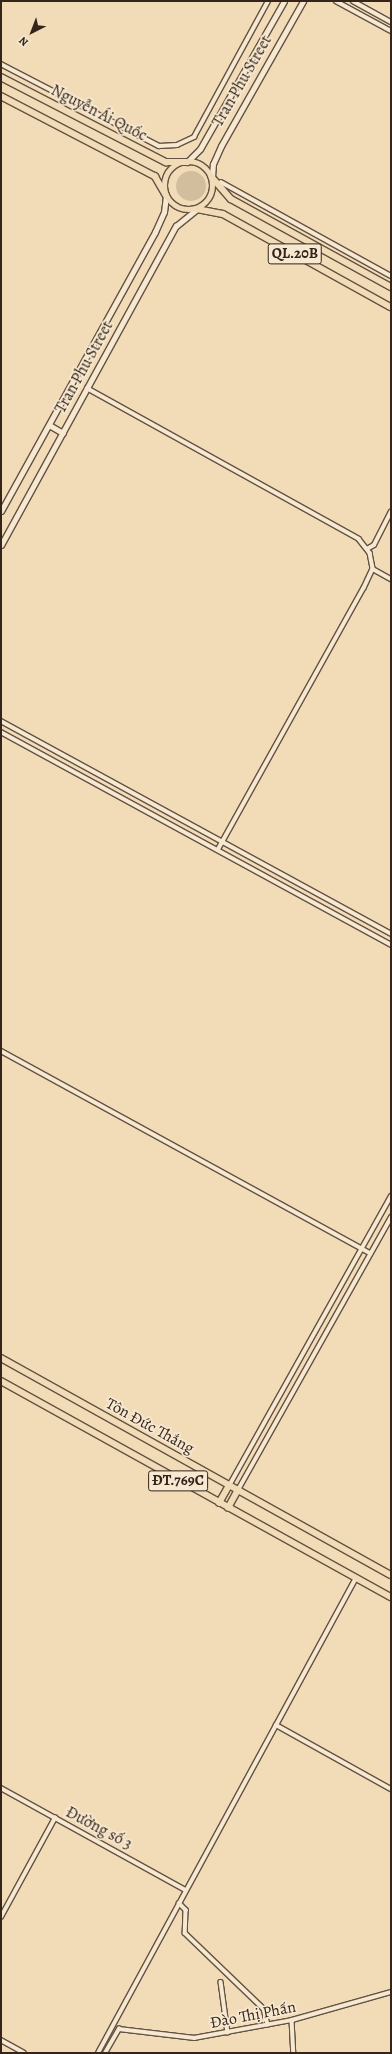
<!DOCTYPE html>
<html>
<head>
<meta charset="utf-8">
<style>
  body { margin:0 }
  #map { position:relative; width:392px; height:2054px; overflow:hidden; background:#f2dcb8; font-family:Alegreya,serif }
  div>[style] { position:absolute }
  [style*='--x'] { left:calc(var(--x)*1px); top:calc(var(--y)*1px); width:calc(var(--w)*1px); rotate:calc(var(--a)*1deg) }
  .green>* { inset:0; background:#d2bd9d }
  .round { border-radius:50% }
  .roads { filter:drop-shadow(1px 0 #645242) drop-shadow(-1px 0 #645242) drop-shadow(0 1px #645242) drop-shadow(0 -1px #645242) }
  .minor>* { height:3.5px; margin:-1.75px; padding:0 1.75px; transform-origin:1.75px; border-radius:1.75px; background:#f7e8d1 }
  .secondary>* { height:5px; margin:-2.5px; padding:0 2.5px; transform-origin:2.5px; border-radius:2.5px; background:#f7e8d1 }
  .primary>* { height:5.5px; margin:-2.75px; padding:0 2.75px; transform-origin:2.75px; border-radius:2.75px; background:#f2dcb8 }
  .primary>.ring { margin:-2.75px; padding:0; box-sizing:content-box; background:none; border:5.5px solid #f2dcb8; border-radius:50% }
  span { translate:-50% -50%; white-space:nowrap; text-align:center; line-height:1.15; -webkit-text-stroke:3.5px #f7e8d1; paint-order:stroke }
  .shield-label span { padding:1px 3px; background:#f7e8d1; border:1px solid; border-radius:3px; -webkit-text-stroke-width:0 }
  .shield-label { font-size:15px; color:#34241a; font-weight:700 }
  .street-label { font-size:16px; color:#34241a }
  .frame { position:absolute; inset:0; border:2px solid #34241a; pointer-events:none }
  .north { position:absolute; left:12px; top:12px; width:40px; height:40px; -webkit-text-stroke:3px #f7e8d1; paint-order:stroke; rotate:222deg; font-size:11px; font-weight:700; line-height:16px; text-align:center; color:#34241a }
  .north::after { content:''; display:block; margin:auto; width:14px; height:18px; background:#34241a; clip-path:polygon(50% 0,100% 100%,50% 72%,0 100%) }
</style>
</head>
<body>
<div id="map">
  <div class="green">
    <div class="round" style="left:176px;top:171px;width:30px;height:30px"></div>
  </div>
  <div class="roads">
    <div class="minor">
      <div style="--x:336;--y:1;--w:63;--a:28.6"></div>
      <div style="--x:353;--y:1;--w:43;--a:28.9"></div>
      <div style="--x:1;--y:64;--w:178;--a:27.4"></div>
      <div style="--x:159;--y:146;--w:18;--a:-3"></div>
      <div style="--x:177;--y:145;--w:19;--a:-25"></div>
      <div style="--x:194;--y:137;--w:155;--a:-61.4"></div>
      <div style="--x:221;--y:182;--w:194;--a:28.9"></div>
      <div style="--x:87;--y:388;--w:311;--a:29"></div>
      <div style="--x:359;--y:539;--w:18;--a:52"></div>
      <div style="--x:370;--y:553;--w:16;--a:79"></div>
      <div style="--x:373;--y:569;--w:21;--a:115"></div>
      <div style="--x:364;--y:588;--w:300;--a:119.1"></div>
      <div style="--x:367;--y:549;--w:8;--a:-30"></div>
      <div style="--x:374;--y:545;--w:37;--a:-63"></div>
      <div style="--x:373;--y:569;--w:21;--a:29"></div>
      <div style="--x:1;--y:721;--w:444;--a:28.6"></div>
      <div style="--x:1;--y:732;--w:444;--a:28.6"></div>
      <div style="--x:1;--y:1051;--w:421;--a:28.7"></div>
      <div style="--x:229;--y:1486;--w:332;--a:-60.8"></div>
      <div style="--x:238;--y:1490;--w:313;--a:-60.7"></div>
      <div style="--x:276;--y:1725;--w:132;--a:29.1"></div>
      <div style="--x:1;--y:1788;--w:211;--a:28.9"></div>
      <div style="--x:179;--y:1903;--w:10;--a:45"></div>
      <div style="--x:186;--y:1910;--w:23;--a:92"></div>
      <div style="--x:185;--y:1933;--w:110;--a:43.9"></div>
      <div style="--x:264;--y:2009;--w:16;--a:76"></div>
      <div style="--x:1;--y:1917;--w:113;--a:-61.4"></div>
      <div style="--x:221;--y:1982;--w:51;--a:82.2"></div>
      <div style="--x:292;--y:2020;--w:33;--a:87"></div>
      <div style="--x:1;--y:2040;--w:26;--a:29"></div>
      <div style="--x:98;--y:2053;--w:541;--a:-61.49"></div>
      <div style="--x:105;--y:2053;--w:28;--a:-60"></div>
      <div style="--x:119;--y:2029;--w:76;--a:6.8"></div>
      <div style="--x:194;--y:2038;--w:100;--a:-10.4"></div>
      <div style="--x:292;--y:2020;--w:103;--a:-15.8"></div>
    </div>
    <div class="secondary">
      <div style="--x:187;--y:162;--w:18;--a:-45"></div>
      <div style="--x:200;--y:149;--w:170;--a:-60.4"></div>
      <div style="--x:212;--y:177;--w:13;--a:-86"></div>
      <div style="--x:213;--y:164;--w:20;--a:-66"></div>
      <div style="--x:221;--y:146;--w:167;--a:-60.5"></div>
      <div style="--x:49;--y:425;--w:16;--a:30"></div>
      <div style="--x:1;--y:511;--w:319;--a:-61.1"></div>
      <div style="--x:155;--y:232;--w:22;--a:-66"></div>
      <div style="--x:164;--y:212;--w:17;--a:-83"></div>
      <div style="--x:1;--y:545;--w:364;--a:-61.3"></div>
      <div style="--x:176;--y:226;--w:27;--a:-39"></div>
    </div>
    <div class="primary">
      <div style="--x:1;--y:77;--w:186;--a:27.3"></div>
      <div style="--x:166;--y:162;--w:21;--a:0"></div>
      <div style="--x:1;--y:96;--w:174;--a:27.5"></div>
      <div style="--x:155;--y:176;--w:22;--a:60"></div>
      <div class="ring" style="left:165px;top:162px;width:42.5px;height:42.5px"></div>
      <div style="--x:212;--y:177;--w:29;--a:49"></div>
      <div style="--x:231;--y:199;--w:183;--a:28.8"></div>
      <div style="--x:197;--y:209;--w:26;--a:11"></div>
      <div style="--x:223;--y:214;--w:192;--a:29"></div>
      <div style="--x:1;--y:1358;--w:446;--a:29.1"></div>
      <div style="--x:1;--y:1381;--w:446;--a:29"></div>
      <div style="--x:219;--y:1503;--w:20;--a:-60"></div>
      <div style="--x:228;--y:1508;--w:21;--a:-61"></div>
    </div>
  </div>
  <div class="shield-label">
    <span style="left:295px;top:254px">QL.20B</span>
    <span style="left:178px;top:1481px">ĐT.769C</span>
  </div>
  <div class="street-label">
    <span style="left:242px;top:81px;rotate:-60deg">Tran Phu Street</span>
    <span style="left:99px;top:113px;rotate:27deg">Nguyễn Ái Quốc</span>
    <span style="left:84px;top:367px;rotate:-61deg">Tran Phu Street</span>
    <span style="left:150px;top:1426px;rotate:29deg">Tôn Đức Thắng</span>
    <span style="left:99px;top:1828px;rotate:28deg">Đường số 3</span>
    <span style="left:253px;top:2015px;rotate:-11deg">Đào Thị Phấn</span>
  </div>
  <div class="frame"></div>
  <div class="north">N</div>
</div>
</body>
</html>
